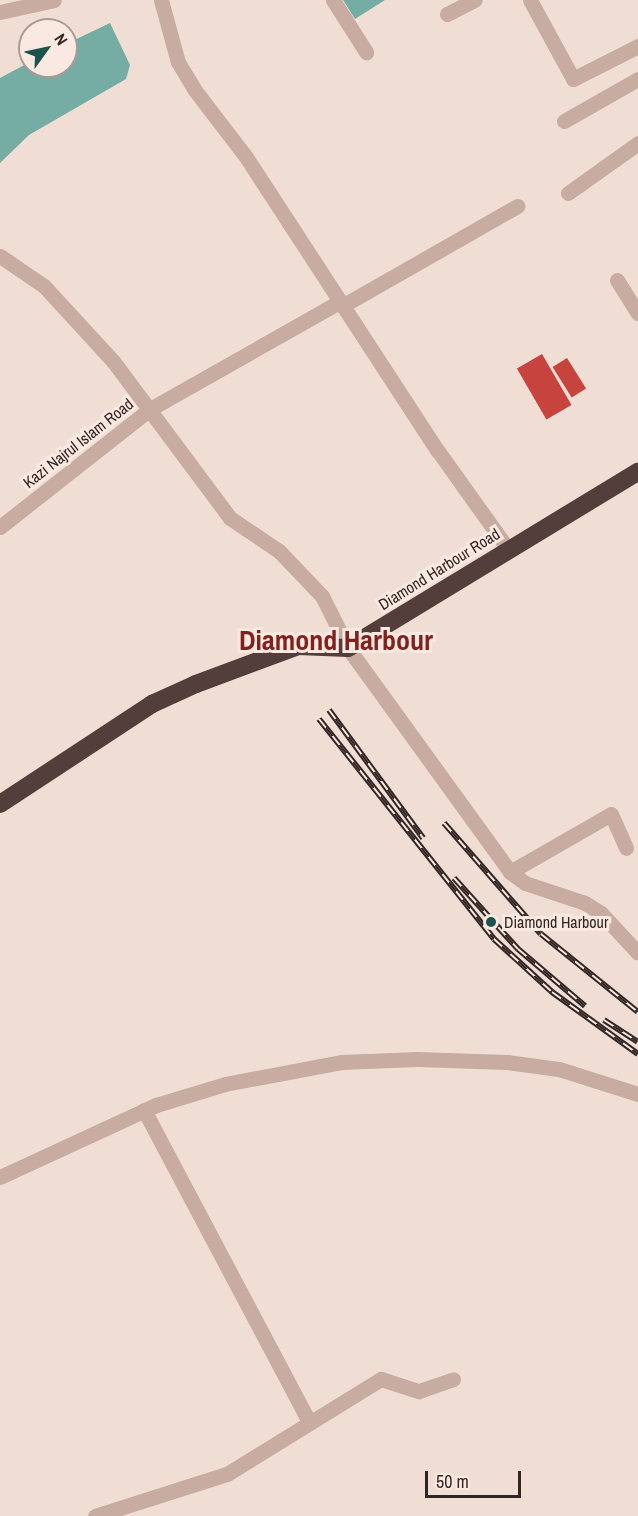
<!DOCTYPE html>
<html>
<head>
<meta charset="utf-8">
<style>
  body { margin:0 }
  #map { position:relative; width:638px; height:1516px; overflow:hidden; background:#f0ded5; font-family:"Archivo Narrow",sans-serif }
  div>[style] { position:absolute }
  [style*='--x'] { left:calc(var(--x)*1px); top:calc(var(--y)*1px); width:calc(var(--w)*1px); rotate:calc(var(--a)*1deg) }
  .water>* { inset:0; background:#75ada5 }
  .building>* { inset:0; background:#c7433d; transform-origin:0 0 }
  .minor>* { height:15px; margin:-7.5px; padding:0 7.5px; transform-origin:7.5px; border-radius:7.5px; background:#c8aca2 }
  .highway>* { height:18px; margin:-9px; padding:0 9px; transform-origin:9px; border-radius:9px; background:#543e3b }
  .rail>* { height:6px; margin-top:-3px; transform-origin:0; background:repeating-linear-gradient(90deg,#f9e9e1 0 11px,#322624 0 22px); box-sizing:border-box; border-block:2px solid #322624 }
  .dots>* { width:16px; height:16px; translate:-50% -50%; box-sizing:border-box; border:3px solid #f9e9e1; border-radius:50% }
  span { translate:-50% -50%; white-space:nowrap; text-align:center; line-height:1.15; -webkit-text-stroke:6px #f9e9e1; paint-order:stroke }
  .street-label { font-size:16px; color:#322624 }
  .poi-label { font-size:16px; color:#322624 }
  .left { translate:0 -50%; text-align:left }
  .town-label { font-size:28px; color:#82211d; font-weight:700 }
  .north { position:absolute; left:18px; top:18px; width:60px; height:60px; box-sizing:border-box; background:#f9e9e1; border:2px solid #a99b95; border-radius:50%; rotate:57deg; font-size:16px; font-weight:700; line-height:24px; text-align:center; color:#322624 }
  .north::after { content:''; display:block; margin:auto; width:21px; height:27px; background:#1a544c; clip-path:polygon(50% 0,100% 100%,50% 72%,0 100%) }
  .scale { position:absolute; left:425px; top:1471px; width:96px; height:27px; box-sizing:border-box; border:3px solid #322624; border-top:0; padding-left:8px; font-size:18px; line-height:21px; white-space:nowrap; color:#322624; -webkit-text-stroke:4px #f9e9e1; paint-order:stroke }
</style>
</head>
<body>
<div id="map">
  <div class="water">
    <div style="clip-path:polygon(343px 0,385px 0,355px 19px)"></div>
    <div style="clip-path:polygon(110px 23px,130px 65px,126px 79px,29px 135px,0 163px,0 78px,30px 62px,30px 66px,66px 66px,66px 44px)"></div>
  </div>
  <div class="building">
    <div style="left:542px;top:354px;width:59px;height:29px;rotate:60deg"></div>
    <div style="left:567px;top:358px;width:36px;height:17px;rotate:58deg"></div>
  </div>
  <div class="minor">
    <div style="--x:161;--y:0;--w:64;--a:74.7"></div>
    <div style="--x:178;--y:62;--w:31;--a:59"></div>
    <div style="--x:194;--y:89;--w:86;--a:52.6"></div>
    <div style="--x:246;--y:157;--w:351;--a:56.9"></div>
    <div style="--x:438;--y:451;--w:120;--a:54.5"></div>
    <div style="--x:333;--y:0;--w:62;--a:57.6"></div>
    <div style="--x:530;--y:0;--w:90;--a:61.4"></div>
    <div style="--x:573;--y:79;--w:73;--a:-26.9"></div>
    <div style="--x:0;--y:12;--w:55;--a:-12.5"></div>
    <div style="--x:447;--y:14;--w:31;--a:-27"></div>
    <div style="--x:564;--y:121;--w:85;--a:-29.6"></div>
    <div style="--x:568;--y:193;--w:86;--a:-35.5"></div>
    <div style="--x:0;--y:256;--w:53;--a:34.3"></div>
    <div style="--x:44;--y:286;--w:102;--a:47.4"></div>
    <div style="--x:113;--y:361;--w:196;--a:53.3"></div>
    <div style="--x:230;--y:518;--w:59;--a:34"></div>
    <div style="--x:279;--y:551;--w:62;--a:46.3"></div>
    <div style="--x:322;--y:596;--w:58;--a:63.4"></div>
    <div style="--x:348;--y:648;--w:276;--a:54.1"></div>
    <div style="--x:510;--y:872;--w:19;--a:36"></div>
    <div style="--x:525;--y:883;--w:63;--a:18.4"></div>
    <div style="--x:585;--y:903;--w:19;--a:32"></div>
    <div style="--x:601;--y:913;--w:54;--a:47.2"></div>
    <div style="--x:617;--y:280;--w:39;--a:58"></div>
    <div style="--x:342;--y:306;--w:202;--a:-29.7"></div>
    <div style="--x:0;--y:527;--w:191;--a:-38.2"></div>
    <div style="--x:150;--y:409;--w:217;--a:-29.5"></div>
    <div style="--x:510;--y:872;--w:116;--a:-29.9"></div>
    <div style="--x:611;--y:814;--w:37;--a:66"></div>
    <div style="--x:144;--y:1110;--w:352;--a:62.1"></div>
    <div style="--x:0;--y:1177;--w:172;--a:-24.8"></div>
    <div style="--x:156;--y:1105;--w:72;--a:-16.9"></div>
    <div style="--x:225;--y:1084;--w:118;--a:-10.7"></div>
    <div style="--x:341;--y:1062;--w:76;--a:-2.3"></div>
    <div style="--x:417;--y:1059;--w:90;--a:1.9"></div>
    <div style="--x:507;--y:1062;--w:52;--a:7.7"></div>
    <div style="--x:559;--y:1069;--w:83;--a:17.6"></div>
    <div style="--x:95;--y:1516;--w:139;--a:-17.7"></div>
    <div style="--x:227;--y:1474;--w:181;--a:-31.7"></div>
    <div style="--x:381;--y:1379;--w:40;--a:18"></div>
    <div style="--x:419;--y:1391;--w:36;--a:-19"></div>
  </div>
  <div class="highway">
    <div style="--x:0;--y:804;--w:182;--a:-33.3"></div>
    <div style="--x:152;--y:704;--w:48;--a:-24.4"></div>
    <div style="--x:196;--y:684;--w:109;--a:-20.4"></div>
    <div style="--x:298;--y:646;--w:50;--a:2.3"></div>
    <div style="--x:348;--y:648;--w:339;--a:-31.3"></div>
  </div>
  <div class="rail">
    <div style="--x:329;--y:710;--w:159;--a:53.7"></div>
    <div style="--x:319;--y:719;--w:281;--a:51.5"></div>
    <div style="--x:494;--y:939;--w:79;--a:42.4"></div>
    <div style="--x:552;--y:992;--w:106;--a:35.8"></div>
    <div style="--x:444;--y:823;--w:147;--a:48.9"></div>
    <div style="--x:541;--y:934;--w:124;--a:38.8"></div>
    <div style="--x:454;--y:878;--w:96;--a:48"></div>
    <div style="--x:518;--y:949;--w:88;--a:40.4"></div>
    <div style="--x:604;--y:1020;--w:40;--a:32.9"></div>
  </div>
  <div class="dots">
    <div style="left:491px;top:922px;background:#1a544c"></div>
  </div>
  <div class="street-label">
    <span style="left:78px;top:443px;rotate:-38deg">Kazi Najrul Islam Road</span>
    <span style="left:439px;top:569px;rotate:-32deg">Diamond Harbour Road</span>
  </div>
  <div class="poi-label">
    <span class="left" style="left:504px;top:922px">Diamond Harbour</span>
  </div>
  <div class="town-label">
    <span style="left:336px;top:640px">Diamond Harbour</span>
  </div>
  <div class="north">N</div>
  <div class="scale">50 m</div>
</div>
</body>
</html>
